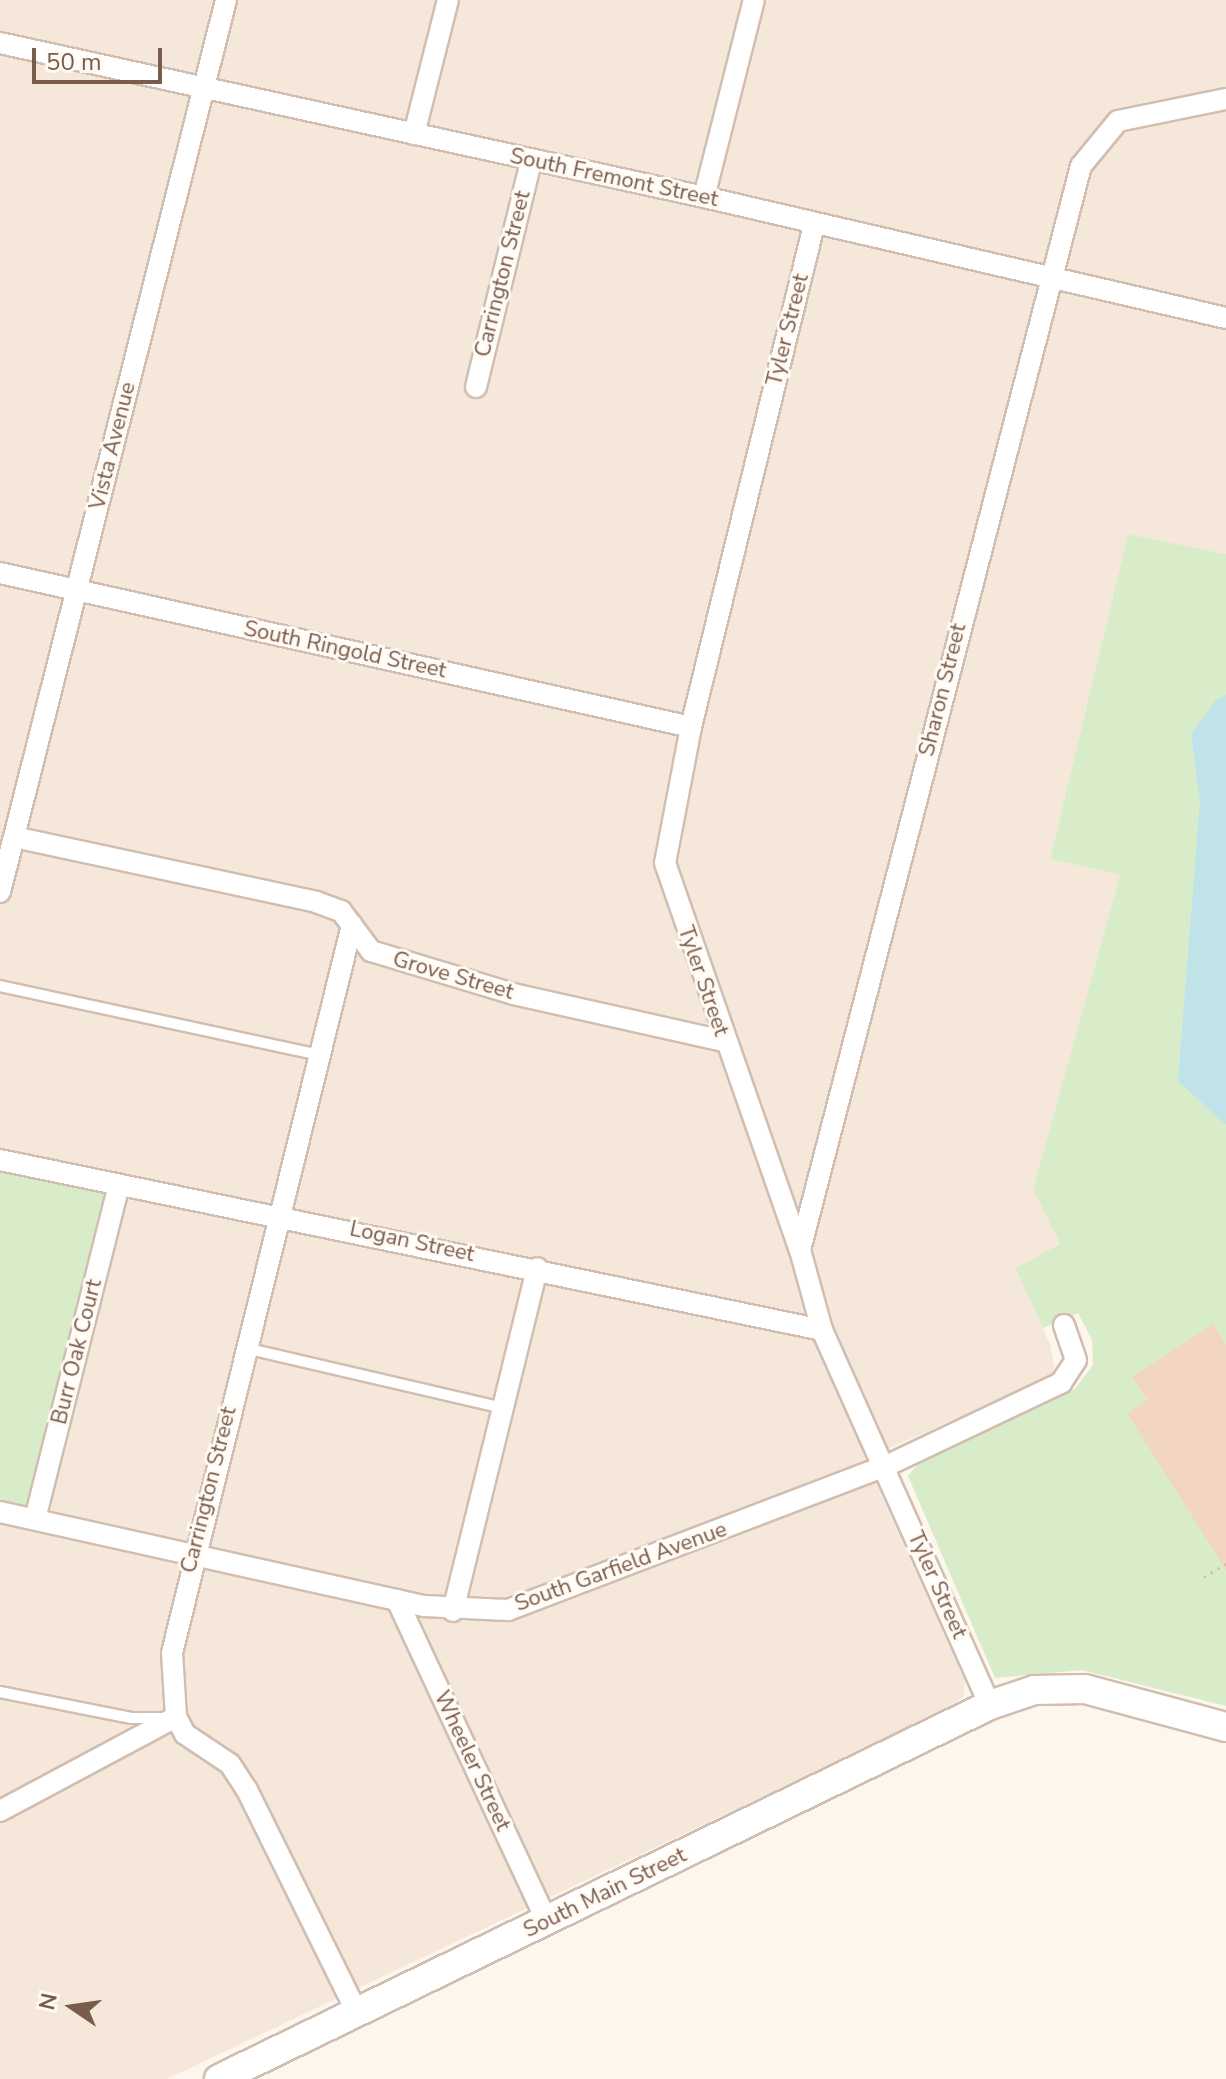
<!DOCTYPE html>
<html>
<head>
<meta charset="utf-8">
<style>
  body { margin:0 }
  #map { position:relative; width:1226px; height:2079px; overflow:hidden; background:#fdf6ec; font-family:"Nunito Sans",sans-serif }
  div>[style] { position:absolute }
  [style*='--x'] { left:calc(var(--x)*1px); top:calc(var(--y)*1px); width:calc(var(--w)*1px); rotate:calc(var(--a)*1deg) }
  .residential>* { inset:0; background:#f5e8da }
  .green>* { inset:0; background:#d8ecc9 }
  .water>* { inset:0; background:#bfe3e8 }
  .building>* { inset:0; background:#f3d5c3 }
  .path>* { height:3px; margin-top:-1.5px; transform-origin:0; background:repeating-linear-gradient(90deg,#d9b8a5 0 2px,transparent 0 8px) }
  .roads { filter:drop-shadow(2px 0 #d1beb0) drop-shadow(-2px 0 #d1beb0) drop-shadow(0 2px #d1beb0) drop-shadow(0 -2px #d1beb0) }
  .lane>* { height:10px; margin:-5px; padding:0 5px; transform-origin:5px; border-radius:5px; background:#fff }
  .street>* { height:20px; margin:-10px; padding:0 10px; transform-origin:10px; border-radius:10px; background:#fff }
  .secondary>* { height:28px; margin:-14px; padding:0 14px; transform-origin:14px; border-radius:14px; background:#fff }
  span { translate:-50% -50%; white-space:nowrap; text-align:center; line-height:1.15; -webkit-text-stroke:6px #fffaf3; paint-order:stroke }
  .street-label { font-size:22px; color:#7a5c4d }
  .north { position:absolute; left:32px; top:1967px; width:80px; height:80px; -webkit-text-stroke:6px #fffaf3; paint-order:stroke; rotate:283deg; font-size:22px; font-weight:700; line-height:32px; text-align:center; color:#7a5c4d }
  .north::after { content:''; display:block; margin:auto; width:28px; height:36px; background:#7a5c4d; clip-path:polygon(50% 0,100% 100%,50% 72%,0 100%) }
  .scale { position:absolute; left:32px; top:48px; width:130px; height:36px; box-sizing:border-box; border:4px solid #7a5c4d; border-top:0; padding-left:10px; font-size:24px; line-height:28px; white-space:nowrap; color:#7a5c4d; -webkit-text-stroke:6px #fffaf3; paint-order:stroke }
</style>
</head>
<body>
<div id="map">
  <div class="residential">
    <div style="clip-path:polygon(0 0,1226px 0,1226px 554px,1128px 534px,1050px 859px,1120px 875px,1033px 1189px,1060px 1244px,1015px 1268px,1050px 1344px,1055px 1370px,1048px 1378px,865px 1459px,965px 1681px,964px 1696px,951px 1707px,167px 2079px,0 2079px)"></div>
  </div>
  <div class="green">
    <div style="clip-path:polygon(1128px 534px,1226px 554px,1226px 1706px,1082px 1670px,995px 1678px,908px 1476px,917px 1465px,1075px 1389px,1093px 1365px,1092px 1340px,1078px 1313px,1043px 1328px,1015px 1268px,1060px 1244px,1033px 1189px,1120px 875px,1050px 859px)"></div>
    <div style="clip-path:polygon(0 1160px,119px 1185px,35px 1519px,0 1512px)"></div>
  </div>
  <div class="water">
    <div style="clip-path:polygon(1226px 695px,1226px 1125px,1178px 1081px,1200px 802px,1191px 734px,1215px 701px)"></div>
  </div>
  <div class="building">
    <div style="clip-path:polygon(1213px 1324px,1226px 1345px,1226px 1570px,1127px 1413px,1148px 1400px,1132px 1377px)"></div>
  </div>
  <div class="path">
    <div style="--x:1204;--y:1577;--w:26;--a:-31"></div>
  </div>
  <div class="roads">
    <div class="lane">
      <div style="--x:0;--y:986;--w:326;--a:12.2"></div>
      <div style="--x:245;--y:1348;--w:265;--a:13.1"></div>
      <div style="--x:0;--y:1692;--w:134;--a:11.2"></div>
      <div style="--x:131;--y:1718;--w:35;--a:0"></div>
    </div>
    <div class="street">
      <div style="--x:0;--y:43;--w:721;--a:12.34"></div>
      <div style="--x:704;--y:197;--w:536;--a:13.05"></div>
      <div style="--x:414;--y:134;--w:138;--a:-75.8"></div>
      <div style="--x:704;--y:197;--w:203;--a:-75.8"></div>
      <div style="--x:814;--y:225;--w:517;--a:103.77"></div>
      <div style="--x:691;--y:727;--w:138;--a:100.8"></div>
      <div style="--x:665;--y:863;--w:410;--a:70.8"></div>
      <div style="--x:800;--y:1250;--w:83;--a:74.6"></div>
      <div style="--x:822;--y:1330;--w:411;--a:65.9"></div>
      <div style="--x:476;--y:387;--w:233;--a:-76.3"></div>
      <div style="--x:0;--y:573;--w:708;--a:12.56"></div>
      <div style="--x:14;--y:837;--w:309;--a:12.1"></div>
      <div style="--x:316;--y:902;--w:27;--a:20"></div>
      <div style="--x:341;--y:911;--w:50;--a:53.1"></div>
      <div style="--x:371;--y:951;--w:148;--a:16.8"></div>
      <div style="--x:513;--y:994;--w:216;--a:12.6"></div>
      <div style="--x:0;--y:892;--w:920;--a:-75.78"></div>
      <div style="--x:352;--y:925;--w:750;--a:103.89"></div>
      <div style="--x:172;--y:1653;--w:64;--a:86.4"></div>
      <div style="--x:176;--y:1717;--w:19;--a:62"></div>
      <div style="--x:185;--y:1734;--w:54;--a:33.7"></div>
      <div style="--x:230;--y:1764;--w:31;--a:57"></div>
      <div style="--x:247;--y:1790;--w:246;--a:63.7"></div>
      <div style="--x:0;--y:1160;--w:839;--a:11.68"></div>
      <div style="--x:800;--y:1250;--w:1120;--a:-75.47"></div>
      <div style="--x:1081;--y:166;--w:58;--a:-50.6"></div>
      <div style="--x:1118;--y:121;--w:110;--a:-11.5"></div>
      <div style="--x:0;--y:1512;--w:435;--a:12.5"></div>
      <div style="--x:425;--y:1606;--w:83;--a:2.8"></div>
      <div style="--x:508;--y:1610;--w:404;--a:-20.9"></div>
      <div style="--x:886;--y:1466;--w:194;--a:-25.4"></div>
      <div style="--x:1061;--y:1383;--w:27;--a:-57"></div>
      <div style="--x:1076;--y:1360;--w:37;--a:-109"></div>
      <div style="--x:35;--y:1519;--w:344;--a:-75.9"></div>
      <div style="--x:397;--y:1600;--w:355;--a:65"></div>
      <div style="--x:453;--y:1611;--w:353;--a:-76.2"></div>
      <div style="--x:0;--y:1811;--w:200;--a:-28.1"></div>
    </div>
    <div class="secondary">
      <div style="--x:219;--y:2079;--w:857;--a:-25.88"></div>
      <div style="--x:990;--y:1705;--w:46;--a:-18.8"></div>
      <div style="--x:1034;--y:1690;--w:51;--a:-1.1"></div>
      <div style="--x:1085;--y:1689;--w:146;--a:15.1"></div>
    </div>
  </div>
  <div class="street-label">
    <span style="left:614px;top:178px;rotate:12deg">South Fremont Street</span>
    <span style="left:503px;top:274px;rotate:-76deg">Carrington Street</span>
    <span style="left:788px;top:330px;rotate:-76deg">Tyler Street</span>
    <span style="left:113px;top:446px;rotate:-76deg">Vista Avenue</span>
    <span style="left:345px;top:650px;rotate:12deg">South Ringold Street</span>
    <span style="left:943px;top:690px;rotate:-76deg">Sharon Street</span>
    <span style="left:453px;top:976px;rotate:16deg">Grove Street</span>
    <span style="left:703px;top:981px;rotate:71deg">Tyler Street</span>
    <span style="left:412px;top:1242px;rotate:12deg">Logan Street</span>
    <span style="left:77px;top:1352px;rotate:-76deg">Burr Oak Court</span>
    <span style="left:209px;top:1490px;rotate:-76deg">Carrington Street</span>
    <span style="left:621px;top:1567px;rotate:-20deg">South Garfield Avenue</span>
    <span style="left:937px;top:1585px;rotate:66deg">Tyler Street</span>
    <span style="left:472px;top:1761px;rotate:65deg">Wheeler Street</span>
    <span style="left:605px;top:1893px;rotate:-26deg">South Main Street</span>
  </div>
  <div class="north">N</div>
  <div class="scale">50 m</div>
</div>
</body>
</html>
